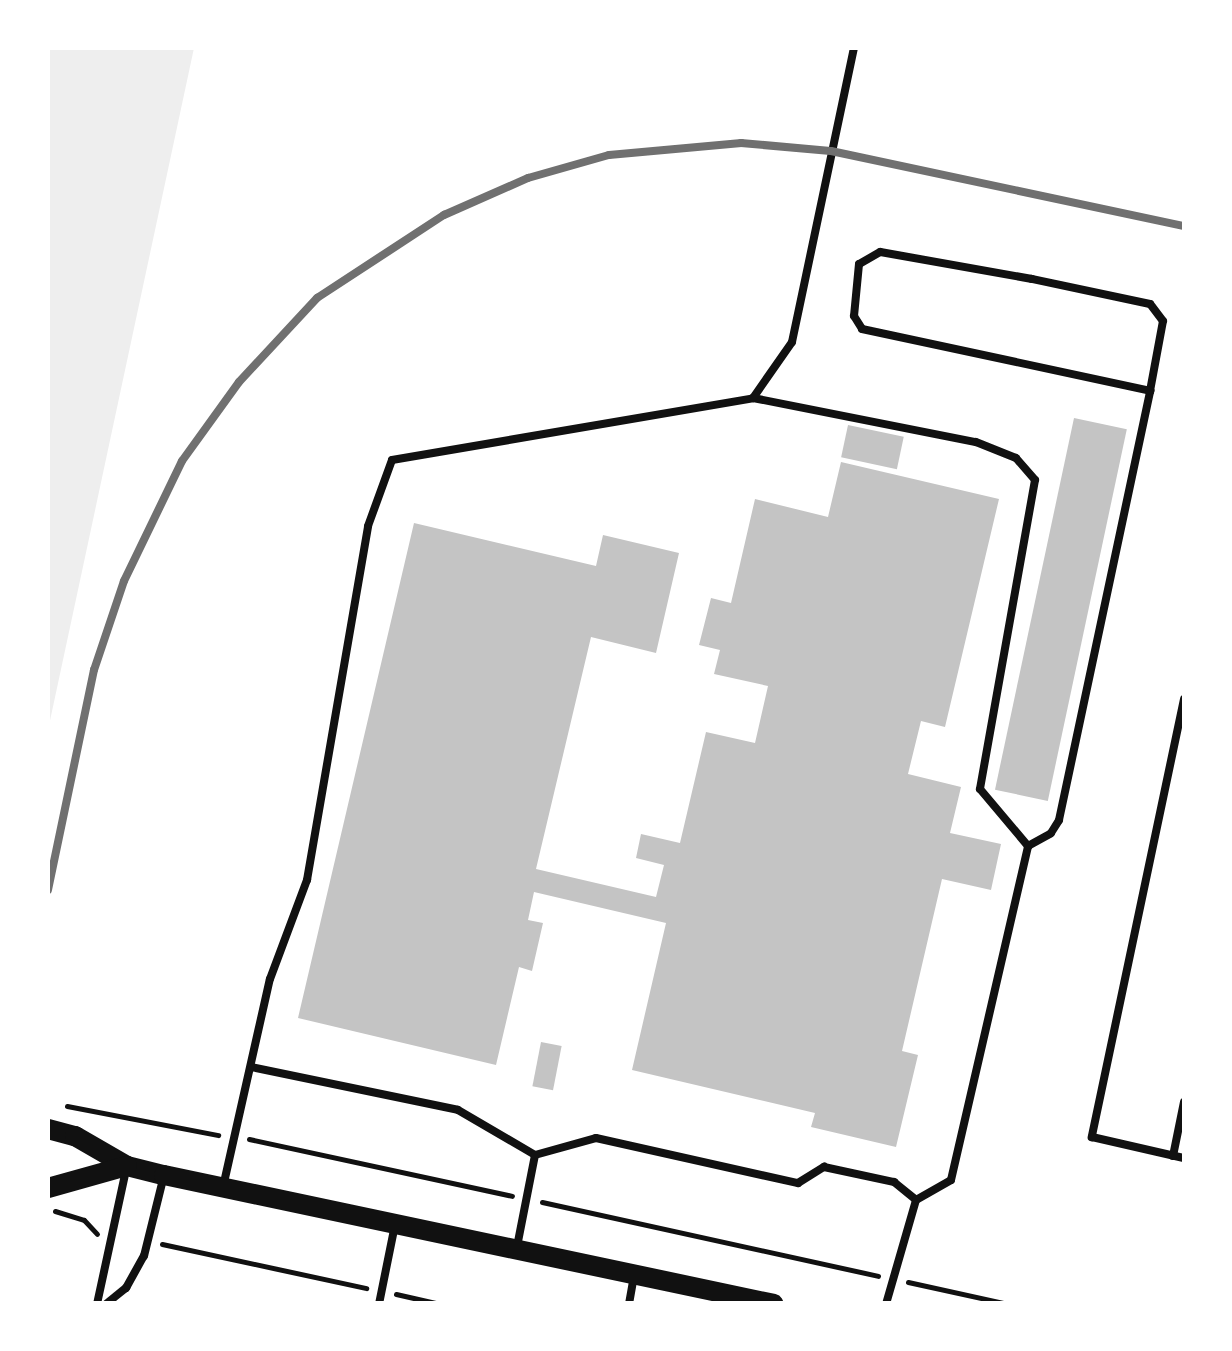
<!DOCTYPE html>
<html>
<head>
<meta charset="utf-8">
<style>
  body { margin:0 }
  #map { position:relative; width:1232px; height:1351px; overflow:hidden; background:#fff; font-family:Roboto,sans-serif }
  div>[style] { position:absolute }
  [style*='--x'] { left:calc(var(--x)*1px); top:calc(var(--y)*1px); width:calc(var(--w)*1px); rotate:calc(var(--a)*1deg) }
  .green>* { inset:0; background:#eee }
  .building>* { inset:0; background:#c4c4c4; transform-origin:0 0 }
  .path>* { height:5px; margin:-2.5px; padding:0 2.5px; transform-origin:2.5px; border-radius:2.5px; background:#111 }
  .service>* { height:8px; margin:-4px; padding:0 4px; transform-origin:4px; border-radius:4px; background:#111 }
  .secondary>* { height:20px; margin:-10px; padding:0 10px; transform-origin:10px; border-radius:10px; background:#111 }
  .rail>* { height:8px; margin:-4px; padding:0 4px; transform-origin:4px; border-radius:4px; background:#707070 }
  span { translate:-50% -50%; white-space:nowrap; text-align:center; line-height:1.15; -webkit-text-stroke:10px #fff; paint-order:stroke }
  .frame { position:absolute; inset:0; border:50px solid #fff; pointer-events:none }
</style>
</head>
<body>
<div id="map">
  <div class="green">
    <div style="clip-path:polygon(48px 48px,194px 48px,48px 730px)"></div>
  </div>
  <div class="building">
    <div style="left:1074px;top:418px;width:54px;height:380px;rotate:12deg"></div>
    <div style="left:848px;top:425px;width:57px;height:33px;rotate:12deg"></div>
    <div style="clip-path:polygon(841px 462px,999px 499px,945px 727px,921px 721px,908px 774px,961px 787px,950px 833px,1001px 844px,991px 890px,942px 879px,902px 1051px,918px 1055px,896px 1147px,811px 1127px,815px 1113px,632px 1070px,666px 923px,534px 892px,528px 920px,543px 923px,532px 971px,519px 967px,496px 1065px,298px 1018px,414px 523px,596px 566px,603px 535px,679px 553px,656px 653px,591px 637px,536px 869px,656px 897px,664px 865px,636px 858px,641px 834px,680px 843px,706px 732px,755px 743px,768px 686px,714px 674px,720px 650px,699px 645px,711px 598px,731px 603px,755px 499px,828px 517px)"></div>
    <div style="left:541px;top:1042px;width:21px;height:45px;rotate:11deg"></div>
  </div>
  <div class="path">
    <div style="--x:67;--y:1106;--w:154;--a:10.9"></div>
    <div style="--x:249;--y:1139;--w:269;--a:12.2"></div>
    <div style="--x:542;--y:1202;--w:344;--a:12.4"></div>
    <div style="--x:55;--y:1211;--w:30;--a:17"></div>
    <div style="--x:84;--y:1220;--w:19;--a:47"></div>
    <div style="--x:162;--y:1244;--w:209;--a:12.2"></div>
    <div style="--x:908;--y:1282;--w:102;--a:12.4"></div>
    <div style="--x:396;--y:1294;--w:45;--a:12.8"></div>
  </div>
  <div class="service">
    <div style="--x:753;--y:398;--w:227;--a:11.2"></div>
    <div style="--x:976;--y:442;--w:43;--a:21.8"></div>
    <div style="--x:1016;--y:458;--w:29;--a:49"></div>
    <div style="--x:1035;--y:480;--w:314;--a:100.1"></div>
    <div style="--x:980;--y:789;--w:75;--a:49.9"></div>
    <div style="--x:1184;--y:699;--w:448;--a:101.9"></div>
    <div style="--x:1092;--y:1137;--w:94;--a:12.9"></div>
    <div style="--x:251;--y:1067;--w:211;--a:11.7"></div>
    <div style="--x:458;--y:1110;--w:89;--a:30.3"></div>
    <div style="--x:535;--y:1155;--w:94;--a:101.1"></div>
    <div style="--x:535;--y:1155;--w:63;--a:-15.6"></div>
    <div style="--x:596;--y:1138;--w:207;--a:12.6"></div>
    <div style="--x:798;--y:1183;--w:31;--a:-32"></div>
    <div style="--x:824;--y:1167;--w:72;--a:12.1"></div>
    <div style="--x:894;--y:1182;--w:28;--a:39"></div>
    <div style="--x:916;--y:1200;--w:40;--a:-29.7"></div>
    <div style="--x:951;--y:1180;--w:343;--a:-77"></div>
    <div style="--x:1028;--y:846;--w:26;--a:-29"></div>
    <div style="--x:1051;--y:833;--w:15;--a:-58"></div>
    <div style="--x:1059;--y:820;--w:439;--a:-78"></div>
    <div style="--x:1150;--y:391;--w:71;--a:-79.5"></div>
    <div style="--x:1163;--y:321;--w:21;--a:-127"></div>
    <div style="--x:1150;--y:304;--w:121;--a:-168"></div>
    <div style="--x:1032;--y:279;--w:154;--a:-169.9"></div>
    <div style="--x:880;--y:252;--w:24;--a:150"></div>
    <div style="--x:859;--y:264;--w:52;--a:95.5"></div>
    <div style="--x:854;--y:316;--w:15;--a:58"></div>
    <div style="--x:862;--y:329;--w:295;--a:12.1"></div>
    <div style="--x:1173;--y:1156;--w:55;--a:-78.5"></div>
    <div style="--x:223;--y:1187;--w:213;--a:-77.3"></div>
    <div style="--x:270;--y:979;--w:106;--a:-69.5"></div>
    <div style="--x:307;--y:880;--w:359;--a:-80.2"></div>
    <div style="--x:368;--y:526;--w:70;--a:-70"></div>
    <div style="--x:392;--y:460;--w:366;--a:-9.7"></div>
    <div style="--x:753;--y:398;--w:68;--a:-55.1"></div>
    <div style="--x:792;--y:342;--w:300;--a:-78.1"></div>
    <div style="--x:97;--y:1304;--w:137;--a:-77.8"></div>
    <div style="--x:106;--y:1304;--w:26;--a:-39"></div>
    <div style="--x:126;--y:1288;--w:37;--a:-61"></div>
    <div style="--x:144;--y:1256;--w:83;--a:-76.1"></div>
    <div style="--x:379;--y:1304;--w:81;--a:-78.6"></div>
    <div style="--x:629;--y:1304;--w:28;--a:-80"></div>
    <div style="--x:886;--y:1304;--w:108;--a:-73.9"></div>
  </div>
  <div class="secondary">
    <div style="--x:48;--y:1129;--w:28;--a:15"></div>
    <div style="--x:75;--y:1136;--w:60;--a:30"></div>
    <div style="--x:127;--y:1166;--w:38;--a:14"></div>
    <div style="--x:164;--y:1175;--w:623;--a:11.94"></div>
    <div style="--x:48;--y:1188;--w:82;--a:-15.6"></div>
  </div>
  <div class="rail">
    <div style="--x:48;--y:890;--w:225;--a:-78.2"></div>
    <div style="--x:94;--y:670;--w:94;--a:-71.4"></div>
    <div style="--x:124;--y:581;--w:133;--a:-64.2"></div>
    <div style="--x:182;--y:461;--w:97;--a:-54.2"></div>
    <div style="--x:239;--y:382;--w:115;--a:-47.1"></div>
    <div style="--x:317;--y:298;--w:152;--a:-33.2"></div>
    <div style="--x:444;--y:215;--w:92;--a:-23.8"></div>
    <div style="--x:528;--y:178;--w:84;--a:-15.9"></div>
    <div style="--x:609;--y:155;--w:133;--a:-5.2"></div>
    <div style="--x:741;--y:143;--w:90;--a:5.1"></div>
    <div style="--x:831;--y:151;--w:361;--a:12"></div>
  </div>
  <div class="frame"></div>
</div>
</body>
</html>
